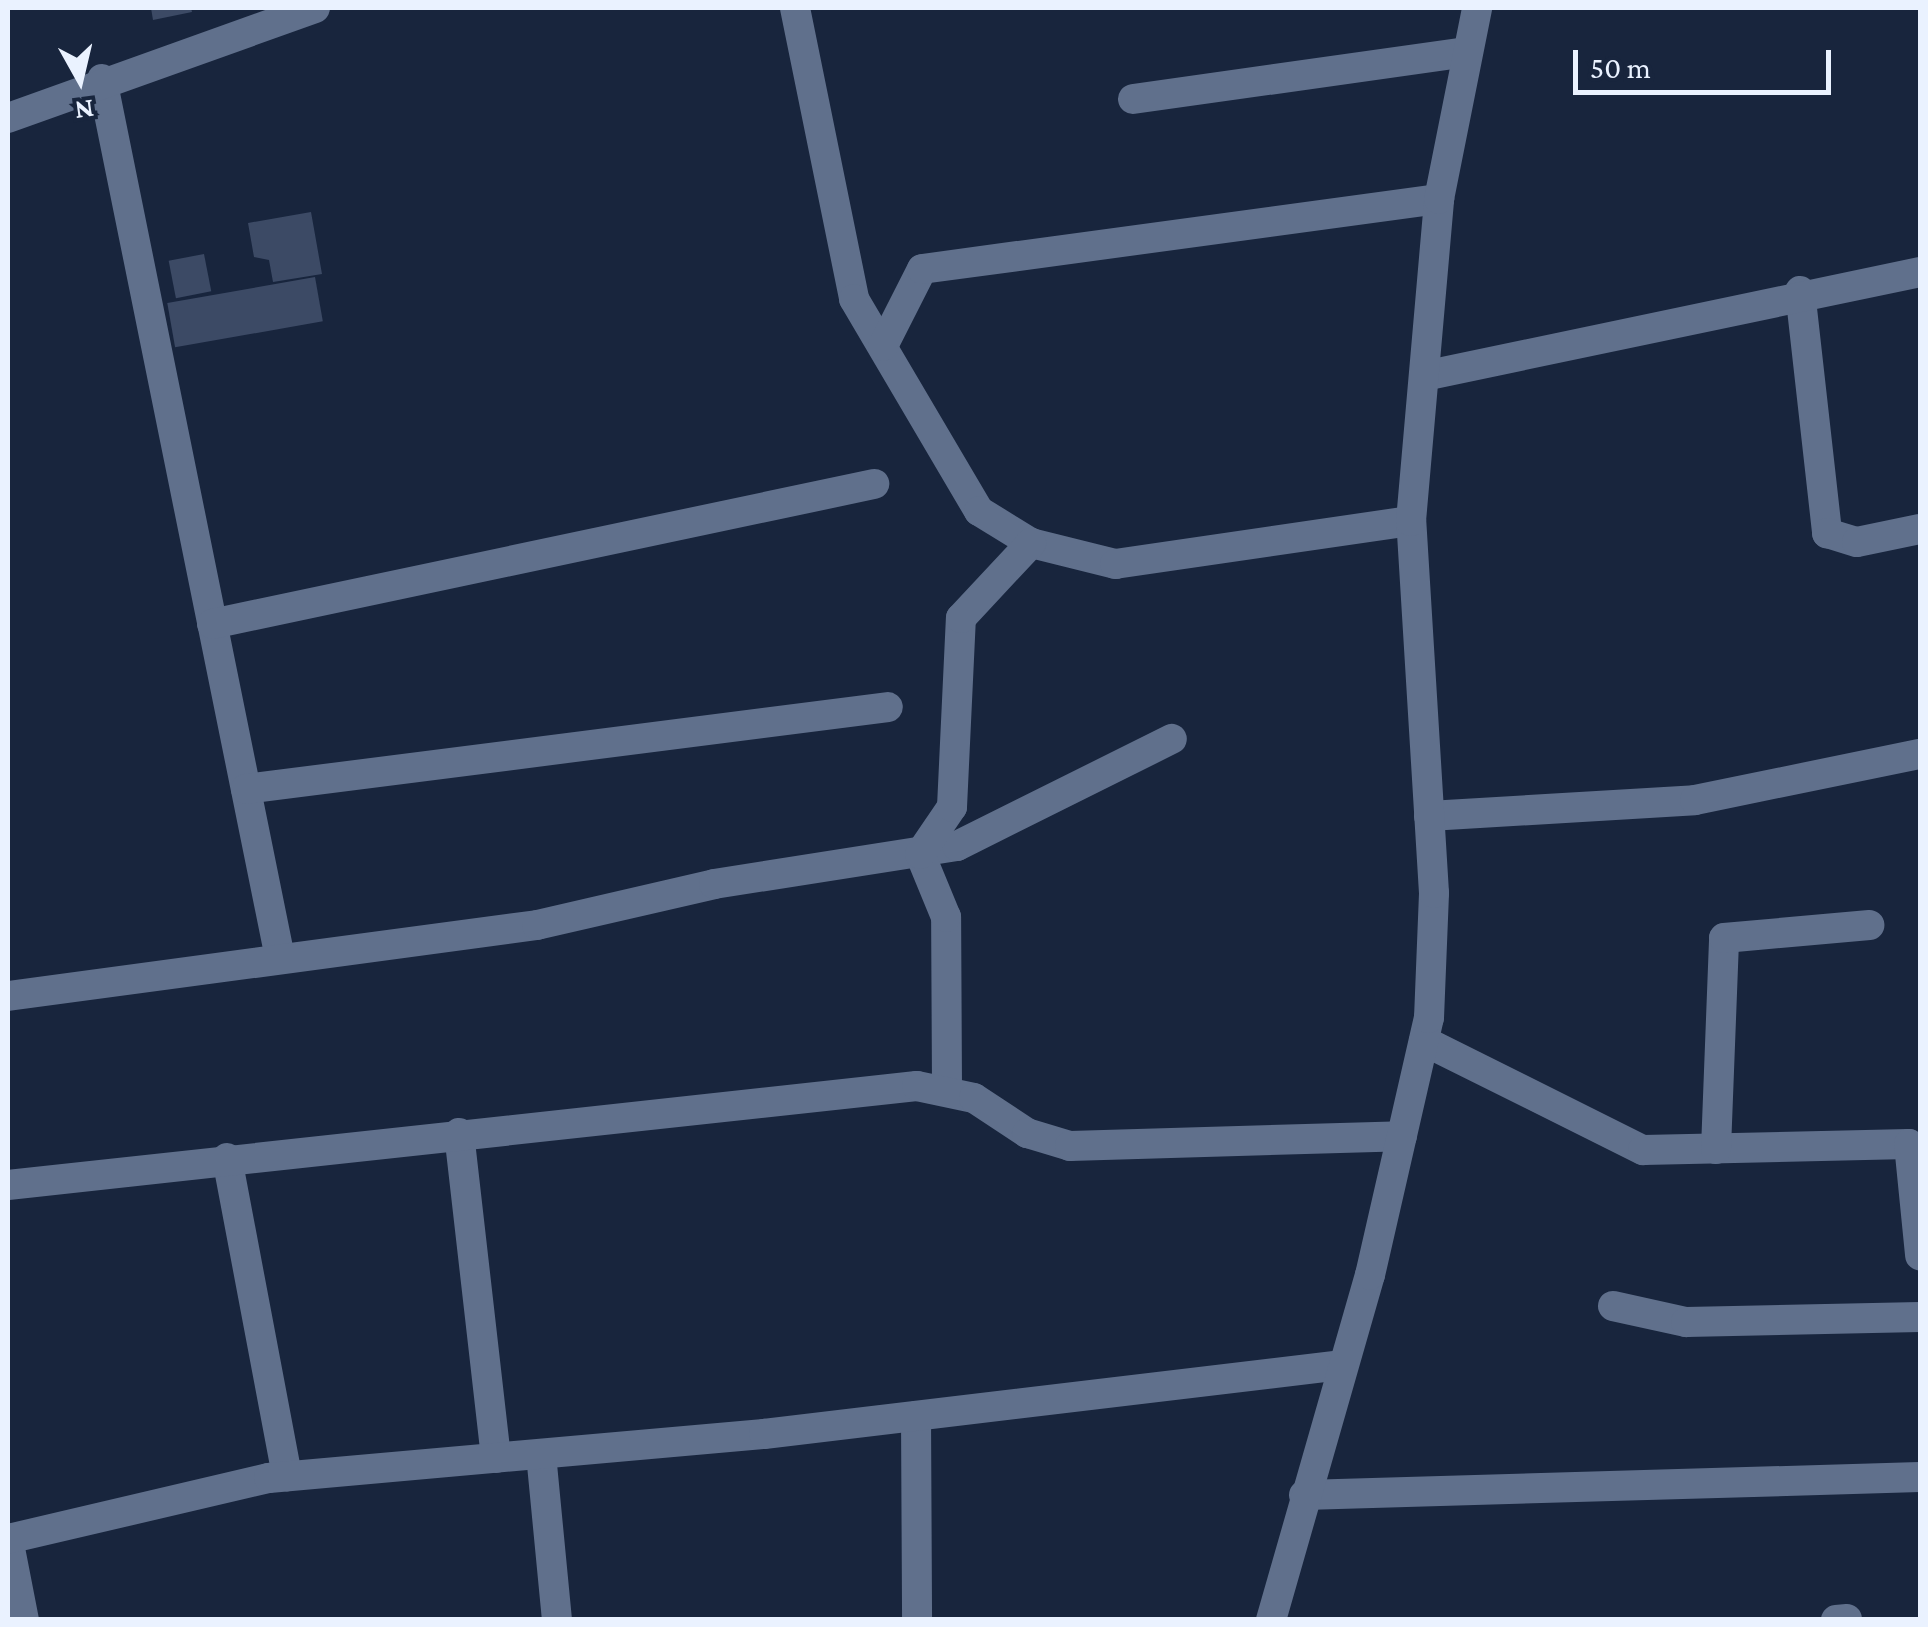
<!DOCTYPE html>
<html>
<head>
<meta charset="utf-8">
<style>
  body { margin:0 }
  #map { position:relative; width:1928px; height:1627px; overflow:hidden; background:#18253d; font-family:"Crimson Pro",serif }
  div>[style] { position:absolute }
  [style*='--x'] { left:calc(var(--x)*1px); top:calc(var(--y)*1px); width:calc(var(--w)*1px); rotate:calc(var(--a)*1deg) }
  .building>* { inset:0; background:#3c4a65; transform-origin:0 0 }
  .minor>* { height:30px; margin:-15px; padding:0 15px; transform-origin:15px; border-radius:15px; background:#60708c }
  span { translate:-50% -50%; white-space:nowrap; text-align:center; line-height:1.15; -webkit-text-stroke:8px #18253d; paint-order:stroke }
  .frame { position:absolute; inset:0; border:10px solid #eaf2ff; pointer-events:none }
  .north { position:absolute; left:30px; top:30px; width:100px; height:100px; -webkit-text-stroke:8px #18253d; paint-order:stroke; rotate:172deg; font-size:28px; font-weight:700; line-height:40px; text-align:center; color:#eaf2ff }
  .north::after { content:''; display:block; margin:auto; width:35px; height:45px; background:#eaf2ff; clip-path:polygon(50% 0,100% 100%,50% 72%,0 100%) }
  .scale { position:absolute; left:1573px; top:50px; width:258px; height:45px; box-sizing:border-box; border:5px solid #eaf2ff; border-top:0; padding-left:12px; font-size:30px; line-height:35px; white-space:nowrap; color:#eaf2ff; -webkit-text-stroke:8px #18253d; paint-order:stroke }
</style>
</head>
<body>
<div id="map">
  <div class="building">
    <div style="clip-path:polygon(151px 8px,191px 8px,192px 12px,153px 20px)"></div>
    <div style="clip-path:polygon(311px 212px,322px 274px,273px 282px,269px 260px,254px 257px,248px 223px)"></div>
    <div style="left:204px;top:254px;width:38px;height:36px;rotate:79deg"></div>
    <div style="left:315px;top:277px;width:45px;height:150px;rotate:80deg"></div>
  </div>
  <div class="minor">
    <div style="--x:795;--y:8;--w:297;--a:78.5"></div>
    <div style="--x:854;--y:299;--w:246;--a:59.5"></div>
    <div style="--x:979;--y:511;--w:61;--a:31.6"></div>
    <div style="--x:1031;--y:543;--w:87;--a:14"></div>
    <div style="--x:1115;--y:564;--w:299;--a:-8.3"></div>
    <div style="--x:102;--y:79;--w:897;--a:78.55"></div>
    <div style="--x:1133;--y:99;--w:338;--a:-8"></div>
    <div style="--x:8;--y:118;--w:326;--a:-19.7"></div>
    <div style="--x:1800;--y:291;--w:244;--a:83.6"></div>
    <div style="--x:1827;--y:533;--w:31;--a:17"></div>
    <div style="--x:1857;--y:542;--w:64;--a:-11.7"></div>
    <div style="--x:883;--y:346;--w:86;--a:-63.1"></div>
    <div style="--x:922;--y:269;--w:522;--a:-7.71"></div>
    <div style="--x:1424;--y:376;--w:507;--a:-11.84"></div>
    <div style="--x:212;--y:624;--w:677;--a:-11.94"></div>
    <div style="--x:246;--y:789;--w:647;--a:-7.28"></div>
    <div style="--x:1429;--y:816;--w:266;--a:-3.4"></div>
    <div style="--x:1695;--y:800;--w:230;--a:-11.6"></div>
    <div style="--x:8;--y:996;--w:534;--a:-7.64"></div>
    <div style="--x:537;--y:925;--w:182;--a:-13"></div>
    <div style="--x:714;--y:884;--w:246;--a:-8.9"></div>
    <div style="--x:957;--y:846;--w:240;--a:-26.5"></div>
    <div style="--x:1424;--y:1041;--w:245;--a:26.5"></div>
    <div style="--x:1643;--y:1150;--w:266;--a:-1.3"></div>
    <div style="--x:1909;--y:1144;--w:112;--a:84.3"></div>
    <div style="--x:947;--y:1088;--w:171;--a:-90.3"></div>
    <div style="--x:946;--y:917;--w:68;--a:-112.4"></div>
    <div style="--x:920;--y:854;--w:57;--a:-55.8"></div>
    <div style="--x:952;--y:807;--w:189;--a:-87.3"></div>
    <div style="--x:961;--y:618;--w:103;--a:-47"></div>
    <div style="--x:459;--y:1133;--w:327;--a:83.5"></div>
    <div style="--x:1716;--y:1149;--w:211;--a:-87.8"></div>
    <div style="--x:1724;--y:938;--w:146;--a:-5.1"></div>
    <div style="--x:227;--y:1158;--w:324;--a:79.3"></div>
    <div style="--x:8;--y:1185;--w:914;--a:-6.22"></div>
    <div style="--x:917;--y:1086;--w:58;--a:11.9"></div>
    <div style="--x:974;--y:1098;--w:64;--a:33.4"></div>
    <div style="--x:1027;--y:1133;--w:45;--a:16.8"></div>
    <div style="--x:1070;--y:1146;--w:332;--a:-1.7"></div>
    <div style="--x:1613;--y:1306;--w:75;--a:12.4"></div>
    <div style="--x:1686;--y:1322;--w:234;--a:-1.2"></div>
    <div style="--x:916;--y:1416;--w:204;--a:89.7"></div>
    <div style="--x:541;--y:1454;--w:167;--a:84.5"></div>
    <div style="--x:1304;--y:1495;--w:616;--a:-1.67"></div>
    <div style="--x:8;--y:1538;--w:84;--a:79"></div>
    <div style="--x:8;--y:1539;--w:268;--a:-13.2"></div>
    <div style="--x:269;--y:1478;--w:497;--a:-5.1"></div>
    <div style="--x:764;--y:1434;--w:583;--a:-6.8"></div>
    <div style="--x:1271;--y:1620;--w:359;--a:-74"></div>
    <div style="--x:1370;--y:1275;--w:264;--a:-77.1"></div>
    <div style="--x:1429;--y:1018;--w:125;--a:-87.7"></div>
    <div style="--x:1434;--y:893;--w:373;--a:-93.5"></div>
    <div style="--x:1411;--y:521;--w:323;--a:-85"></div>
    <div style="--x:1439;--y:199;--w:195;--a:-78.7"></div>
    <div style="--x:1836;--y:1620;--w:11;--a:-5"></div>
  </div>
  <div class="frame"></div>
  <div class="north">N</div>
  <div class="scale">50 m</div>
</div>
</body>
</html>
